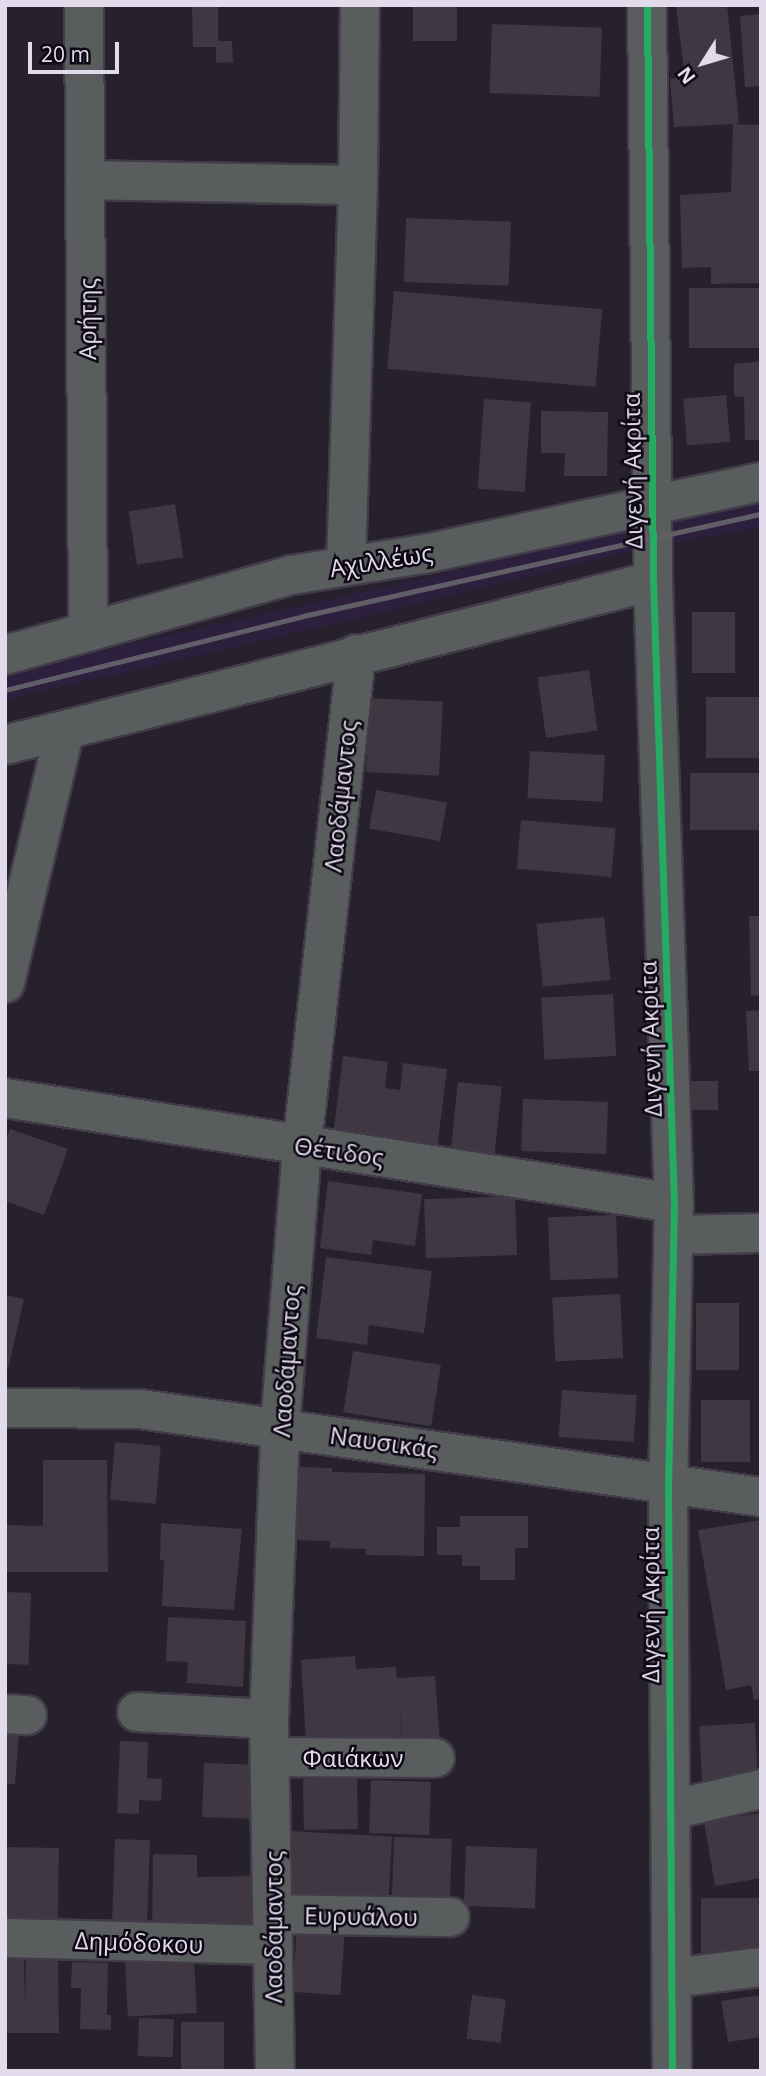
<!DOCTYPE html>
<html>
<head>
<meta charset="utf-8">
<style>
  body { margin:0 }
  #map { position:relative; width:766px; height:2076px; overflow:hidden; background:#27212e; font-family:"Open Sans",sans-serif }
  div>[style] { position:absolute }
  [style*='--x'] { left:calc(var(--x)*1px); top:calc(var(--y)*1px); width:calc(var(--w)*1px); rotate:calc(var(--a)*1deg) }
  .built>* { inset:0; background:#2d203e }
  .building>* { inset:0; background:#3f3842; transform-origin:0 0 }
  .roads { filter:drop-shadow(2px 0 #413c48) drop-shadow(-2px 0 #413c48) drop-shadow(0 2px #413c48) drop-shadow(0 -2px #413c48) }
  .minor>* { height:38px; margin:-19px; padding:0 19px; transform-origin:19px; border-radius:19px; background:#5a5d5e }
  .rail>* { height:5px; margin:-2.5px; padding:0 2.5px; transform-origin:2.5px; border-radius:2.5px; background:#605f65 }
  .cycleway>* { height:7px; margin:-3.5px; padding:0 3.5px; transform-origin:3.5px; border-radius:3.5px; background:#26ab63 }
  span { translate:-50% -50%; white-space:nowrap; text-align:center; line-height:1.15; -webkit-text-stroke:5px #0d0813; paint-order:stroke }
  .street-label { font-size:24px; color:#e1dbec }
  .frame { position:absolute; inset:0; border:7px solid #e1dbec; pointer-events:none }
  .north { position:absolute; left:668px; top:28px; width:70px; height:70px; -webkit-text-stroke:5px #0d0813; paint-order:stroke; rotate:233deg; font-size:19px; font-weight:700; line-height:28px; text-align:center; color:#e1dbec }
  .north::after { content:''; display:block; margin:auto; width:24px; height:32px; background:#e1dbec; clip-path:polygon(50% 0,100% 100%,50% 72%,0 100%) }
  .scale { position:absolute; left:28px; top:42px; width:91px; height:32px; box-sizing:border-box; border:4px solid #e1dbec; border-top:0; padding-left:9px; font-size:21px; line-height:24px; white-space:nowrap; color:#e1dbec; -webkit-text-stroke:5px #0d0813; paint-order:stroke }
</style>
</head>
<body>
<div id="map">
  <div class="built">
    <div style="clip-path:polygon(761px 500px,761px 527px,641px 549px,352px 620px,5px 700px,5px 672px,421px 579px,639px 523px)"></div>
  </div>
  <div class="building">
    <div style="left:413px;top:5px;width:44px;height:36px"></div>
    <div style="clip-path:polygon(691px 5px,727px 5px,739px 123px,733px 124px,761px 125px,761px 283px,711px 284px,711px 267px,682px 268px,680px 195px,731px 192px,733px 124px,674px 127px,670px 79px,685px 77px,676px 7px)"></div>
    <div style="clip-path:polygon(218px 6px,218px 41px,232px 41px,233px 62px,216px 63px,216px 47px,193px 47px,192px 7px)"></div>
    <div style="clip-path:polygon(761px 14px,761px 86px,745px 87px,740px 16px)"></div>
    <div style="left:492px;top:24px;width:110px;height:69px;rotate:2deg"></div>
    <div style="left:406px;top:218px;width:105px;height:64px;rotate:2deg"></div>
    <div style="left:759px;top:288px;width:60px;height:70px;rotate:90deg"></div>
    <div style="left:394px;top:291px;width:209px;height:78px;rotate:5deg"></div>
    <div style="clip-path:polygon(761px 361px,761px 440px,745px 440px,744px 397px,734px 396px,734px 364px)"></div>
    <div style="left:726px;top:395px;width:47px;height:43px;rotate:85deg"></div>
    <div style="left:484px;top:399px;width:47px;height:90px;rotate:4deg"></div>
    <div style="clip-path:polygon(541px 411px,608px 412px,607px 476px,564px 476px,565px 453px,541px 453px)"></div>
    <div style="left:175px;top:504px;width:54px;height:47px;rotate:81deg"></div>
    <div style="left:692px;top:612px;width:43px;height:61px"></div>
    <div style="left:589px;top:670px;width:61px;height:52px;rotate:82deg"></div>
    <div style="left:761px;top:697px;width:61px;height:55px;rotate:90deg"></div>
    <div style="left:370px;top:698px;width:73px;height:74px;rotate:3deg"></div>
    <div style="left:530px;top:751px;width:75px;height:47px;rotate:3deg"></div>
    <div style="left:761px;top:773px;width:57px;height:71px;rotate:90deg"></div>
    <div style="left:376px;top:790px;width:72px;height:39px;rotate:10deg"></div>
    <div style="left:521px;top:820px;width:95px;height:49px;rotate:5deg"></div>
    <div style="clip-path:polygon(749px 916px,761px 916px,761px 995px,751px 996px)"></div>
    <div style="left:604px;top:917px;width:63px;height:68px;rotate:84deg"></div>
    <div style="left:613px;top:994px;width:62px;height:72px;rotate:87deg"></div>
    <div style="clip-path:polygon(761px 1010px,761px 1071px,749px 1071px,746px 1011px)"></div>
    <div style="clip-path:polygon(343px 1056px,388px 1062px,385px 1088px,400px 1090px,403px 1063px,447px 1069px,437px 1149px,333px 1135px)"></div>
    <div style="left:687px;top:1081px;width:31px;height:29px"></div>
    <div style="left:458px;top:1082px;width:44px;height:71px;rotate:6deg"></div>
    <div style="left:523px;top:1099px;width:85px;height:52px;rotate:2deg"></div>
    <div style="clip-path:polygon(10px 1129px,68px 1149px,44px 1215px,5px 1201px,5px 1141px)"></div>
    <div style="clip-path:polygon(328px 1181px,422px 1194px,415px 1246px,373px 1240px,371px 1255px,320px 1248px)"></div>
    <div style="left:515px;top:1196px;width:59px;height:91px;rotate:88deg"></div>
    <div style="left:616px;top:1215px;width:63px;height:68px;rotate:88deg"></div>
    <div style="clip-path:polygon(326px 1257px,432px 1271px,424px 1333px,369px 1325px,367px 1345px,316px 1338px)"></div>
    <div style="left:620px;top:1294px;width:64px;height:68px;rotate:87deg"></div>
    <div style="clip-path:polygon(5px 1295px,24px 1299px,8px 1369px,5px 1368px)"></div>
    <div style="left:696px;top:1303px;width:43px;height:67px"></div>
    <div style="left:353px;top:1351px;width:89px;height:62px;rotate:9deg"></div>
    <div style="left:562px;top:1390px;width:75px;height:47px;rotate:4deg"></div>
    <div style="left:701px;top:1400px;width:49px;height:62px"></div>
    <div style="left:115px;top:1442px;width:46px;height:58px;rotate:5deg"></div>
    <div style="clip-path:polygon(43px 1460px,107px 1460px,108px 1572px,5px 1572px,5px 1525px,43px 1526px)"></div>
    <div style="clip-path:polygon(297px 1467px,332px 1468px,332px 1472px,425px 1474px,424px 1556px,366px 1555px,366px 1549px,330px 1548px,330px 1541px,294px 1540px)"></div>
    <div style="clip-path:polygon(460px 1516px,528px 1516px,528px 1548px,515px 1548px,515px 1580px,480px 1580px,480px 1566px,462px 1566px,462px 1555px,437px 1555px,437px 1527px,460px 1527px)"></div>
    <div style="clip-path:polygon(761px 1520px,761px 1698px,754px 1700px,751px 1685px,726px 1690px,698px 1530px)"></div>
    <div style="clip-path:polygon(161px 1523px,242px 1529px,234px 1610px,162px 1606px,164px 1560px,160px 1560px)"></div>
    <div style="left:5px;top:1592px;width:26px;height:72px;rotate:2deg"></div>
    <div style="clip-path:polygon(168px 1617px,246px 1621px,243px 1687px,187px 1683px,188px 1662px,166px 1661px)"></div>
    <div style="clip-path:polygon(355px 1656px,356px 1669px,396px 1667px,397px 1678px,435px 1676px,440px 1743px,402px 1745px,400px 1702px,401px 1736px,306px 1742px,301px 1660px)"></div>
    <div style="left:755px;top:1723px;width:60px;height:56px;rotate:87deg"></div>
    <div style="clip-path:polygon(5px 1733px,19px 1734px,15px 1784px,5px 1784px)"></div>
    <div style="clip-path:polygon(120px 1741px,148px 1742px,147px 1778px,162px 1779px,161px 1801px,139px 1800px,139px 1814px,117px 1813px)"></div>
    <div style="left:204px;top:1763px;width:51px;height:54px;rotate:2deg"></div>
    <div style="left:357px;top:1778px;width:51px;height:54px;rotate:89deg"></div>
    <div style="left:371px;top:1780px;width:60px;height:53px;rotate:2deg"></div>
    <div style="clip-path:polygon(760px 1813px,761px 1878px,715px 1886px,704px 1822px)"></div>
    <div style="left:289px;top:1831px;width:103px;height:77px;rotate:3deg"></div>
    <div style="left:394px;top:1837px;width:58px;height:64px;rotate:2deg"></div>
    <div style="left:115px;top:1839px;width:35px;height:93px;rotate:2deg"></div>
    <div style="left:466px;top:1846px;width:71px;height:60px;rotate:2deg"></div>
    <div style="left:5px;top:1847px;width:54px;height:78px;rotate:1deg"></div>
    <div style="clip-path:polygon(153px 1854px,197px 1855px,197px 1877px,261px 1876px,262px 1938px,152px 1938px)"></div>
    <div style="left:761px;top:1898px;width:57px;height:60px;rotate:90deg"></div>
    <div style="left:297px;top:1926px;width:48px;height:66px;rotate:4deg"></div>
    <div style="clip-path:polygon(5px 1954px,24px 1954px,25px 2007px,26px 1959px,58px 1959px,59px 2033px,5px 2033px)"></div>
    <div style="left:194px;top:1959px;width:54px;height:69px;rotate:87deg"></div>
    <div style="clip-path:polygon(72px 1962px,108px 1963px,107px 2015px,111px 2015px,111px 2030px,80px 2029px,81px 1988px,71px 1988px)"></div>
    <div style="left:472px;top:1995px;width:34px;height:44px;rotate:7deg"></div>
    <div style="clip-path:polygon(761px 1995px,761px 2037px,728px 2042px,721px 2001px)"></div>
    <div style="left:139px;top:2018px;width:35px;height:38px;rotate:2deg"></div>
    <div style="left:181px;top:2022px;width:43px;height:49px"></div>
  </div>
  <div class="roads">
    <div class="minor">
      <div style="--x:84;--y:5;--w:627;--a:89.63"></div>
      <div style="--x:647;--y:5;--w:576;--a:89.4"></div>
      <div style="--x:653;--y:581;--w:622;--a:88.07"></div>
      <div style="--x:674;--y:1203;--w:281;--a:91.2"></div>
      <div style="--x:668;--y:1484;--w:587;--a:89.61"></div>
      <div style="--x:87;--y:180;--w:271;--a:1.1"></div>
      <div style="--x:346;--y:566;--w:381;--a:-88.2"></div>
      <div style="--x:358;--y:185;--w:180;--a:-89.4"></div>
      <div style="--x:5;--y:655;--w:298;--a:-15.6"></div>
      <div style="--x:292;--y:575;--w:139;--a:-9.1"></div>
      <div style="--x:429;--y:553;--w:340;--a:-12.1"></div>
      <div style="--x:5;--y:745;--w:668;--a:-14.2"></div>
      <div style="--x:5;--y:983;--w:260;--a:-76.7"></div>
      <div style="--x:5;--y:1098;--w:677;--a:8.92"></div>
      <div style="--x:673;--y:1235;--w:88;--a:-1.3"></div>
      <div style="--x:5;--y:1408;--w:135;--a:0.4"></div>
      <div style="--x:140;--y:1409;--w:627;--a:8.07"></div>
      <div style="--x:137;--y:1712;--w:132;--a:3"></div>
      <div style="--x:5;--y:1714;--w:22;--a:3"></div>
      <div style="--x:271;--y:1757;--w:164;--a:0.3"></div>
      <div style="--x:671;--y:1810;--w:92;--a:-13.1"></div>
      <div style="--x:273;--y:1914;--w:177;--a:1"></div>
      <div style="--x:5;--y:1938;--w:268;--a:1.5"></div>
      <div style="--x:672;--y:1978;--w:90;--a:-7"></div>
      <div style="--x:275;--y:2071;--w:352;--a:-91"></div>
      <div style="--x:269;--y:1719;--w:292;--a:-87.8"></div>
      <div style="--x:280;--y:1427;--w:282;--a:-85.5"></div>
      <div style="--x:302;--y:1146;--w:495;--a:-83.7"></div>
    </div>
  </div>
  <div class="rail">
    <div style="--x:5;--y:690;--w:307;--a:-13.9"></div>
    <div style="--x:303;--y:616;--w:469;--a:-12.6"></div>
  </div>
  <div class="cycleway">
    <div style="--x:647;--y:5;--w:576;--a:89.4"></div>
    <div style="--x:653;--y:581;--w:622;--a:88.07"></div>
    <div style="--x:674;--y:1203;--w:281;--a:91.2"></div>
    <div style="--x:668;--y:1484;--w:587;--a:89.61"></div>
  </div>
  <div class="street-label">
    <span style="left:87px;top:319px;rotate:-90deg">Αρήτης</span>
    <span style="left:632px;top:471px;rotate:-91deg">Διγενή Ακρίτα</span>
    <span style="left:381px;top:560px;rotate:-9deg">Αχιλλέως</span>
    <span style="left:340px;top:796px;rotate:-84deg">Λαοδάμαντος</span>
    <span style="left:650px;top:1039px;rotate:-92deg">Διγενή Ακρίτα</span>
    <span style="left:339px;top:1151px;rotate:8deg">Θέτιδος</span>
    <span style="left:286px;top:1361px;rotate:-86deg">Λαοδάμαντος</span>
    <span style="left:384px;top:1442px;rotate:8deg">Ναυσικάς</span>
    <span style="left:650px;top:1605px;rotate:-90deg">Διγενή Ακρίτα</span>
    <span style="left:353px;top:1758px">Φαιάκων</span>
    <span style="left:361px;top:1916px;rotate:1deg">Ευρυάλου</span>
    <span style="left:273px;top:1927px;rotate:-90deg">Λαοδάμαντος</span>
    <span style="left:139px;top:1942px;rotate:2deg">Δημόδοκου</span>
  </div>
  <div class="frame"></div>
  <div class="north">N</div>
  <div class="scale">20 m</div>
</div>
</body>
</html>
